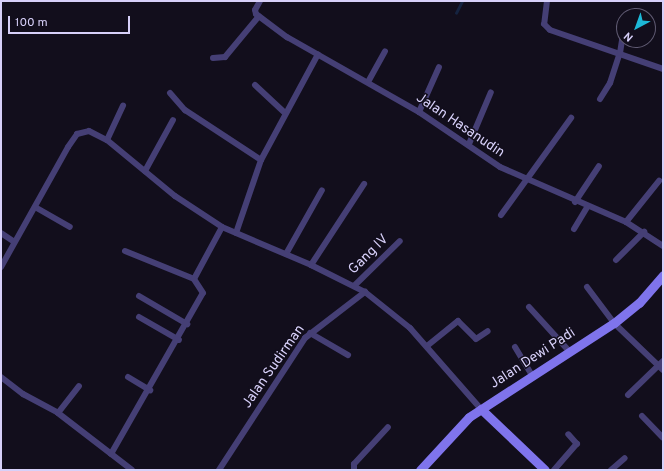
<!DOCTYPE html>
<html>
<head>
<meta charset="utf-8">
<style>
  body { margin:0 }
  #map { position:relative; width:664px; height:471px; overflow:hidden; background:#120e1c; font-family:Overpass,sans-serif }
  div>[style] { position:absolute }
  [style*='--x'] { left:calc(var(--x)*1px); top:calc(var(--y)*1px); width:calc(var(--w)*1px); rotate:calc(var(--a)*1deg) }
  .stream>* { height:2.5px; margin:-1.25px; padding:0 1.25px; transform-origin:1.25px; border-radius:1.25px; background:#152340 }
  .street>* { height:6px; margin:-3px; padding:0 3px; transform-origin:3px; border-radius:3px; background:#453f75 }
  .secondary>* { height:9px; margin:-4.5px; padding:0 4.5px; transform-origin:4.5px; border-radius:4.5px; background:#7f74ec }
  span { translate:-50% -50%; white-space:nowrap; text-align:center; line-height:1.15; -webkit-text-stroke:3px #120e1c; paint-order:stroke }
  .street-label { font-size:14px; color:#d7d0f9 }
  .frame { position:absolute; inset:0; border:2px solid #d7d0f9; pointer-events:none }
  .north { position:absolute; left:616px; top:8px; width:40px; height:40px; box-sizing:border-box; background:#120e1c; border:1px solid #615c74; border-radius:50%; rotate:221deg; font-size:11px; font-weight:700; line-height:16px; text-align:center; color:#d7d0f9 }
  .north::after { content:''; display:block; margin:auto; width:14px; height:18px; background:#1db8d7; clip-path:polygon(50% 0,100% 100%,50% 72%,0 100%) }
  .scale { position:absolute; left:8px; top:16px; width:122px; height:18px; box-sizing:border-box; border:2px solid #d7d0f9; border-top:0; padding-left:5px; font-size:12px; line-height:14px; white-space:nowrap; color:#d7d0f9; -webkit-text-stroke:3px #120e1c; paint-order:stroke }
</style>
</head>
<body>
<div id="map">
  <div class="stream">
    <div style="--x:456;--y:13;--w:13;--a:-63"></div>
  </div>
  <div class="street">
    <div style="--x:260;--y:1;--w:10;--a:119"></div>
    <div style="--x:255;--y:10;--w:4;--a:76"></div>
    <div style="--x:256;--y:14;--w:39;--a:37"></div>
    <div style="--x:287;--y:37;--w:152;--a:29.6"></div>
    <div style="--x:419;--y:112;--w:98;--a:34.2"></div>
    <div style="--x:500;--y:167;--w:137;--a:23.6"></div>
    <div style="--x:626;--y:222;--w:44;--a:33"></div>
    <div style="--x:547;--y:1;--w:23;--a:97"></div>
    <div style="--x:544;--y:24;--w:8;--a:45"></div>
    <div style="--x:550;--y:30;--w:120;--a:19"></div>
    <div style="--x:213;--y:58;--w:12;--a:-5"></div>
    <div style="--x:225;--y:57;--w:53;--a:-50.3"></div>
    <div style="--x:368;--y:82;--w:35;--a:-61"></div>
    <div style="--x:255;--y:85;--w:41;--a:43"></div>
    <div style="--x:170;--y:93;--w:23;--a:49"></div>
    <div style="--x:185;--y:110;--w:91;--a:33.3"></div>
    <div style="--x:600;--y:99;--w:19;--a:-58"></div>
    <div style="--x:610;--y:83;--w:32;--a:-72"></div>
    <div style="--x:620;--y:53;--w:26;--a:-81"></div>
    <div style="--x:419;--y:112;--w:49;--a:-66"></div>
    <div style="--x:107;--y:140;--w:38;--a:-65"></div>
    <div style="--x:469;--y:144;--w:56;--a:-67.1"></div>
    <div style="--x:145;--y:171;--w:58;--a:-61.2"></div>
    <div style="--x:575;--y:202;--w:43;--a:-56.3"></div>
    <div style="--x:35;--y:207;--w:40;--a:29.7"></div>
    <div style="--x:501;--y:215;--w:120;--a:-54.2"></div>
    <div style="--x:626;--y:222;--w:53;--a:-51.2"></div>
    <div style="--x:574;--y:229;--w:26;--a:-59"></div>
    <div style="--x:1;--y:233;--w:14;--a:34"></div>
    <div style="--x:236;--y:233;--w:77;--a:-71.1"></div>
    <div style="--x:261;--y:160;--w:120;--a:-61.7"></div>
    <div style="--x:125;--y:251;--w:74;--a:22.1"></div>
    <div style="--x:286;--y:254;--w:73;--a:-60.6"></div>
    <div style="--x:616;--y:260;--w:40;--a:-45"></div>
    <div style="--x:311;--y:265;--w:97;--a:-56.8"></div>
    <div style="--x:1;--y:267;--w:137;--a:-60.8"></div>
    <div style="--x:68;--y:147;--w:16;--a:-55"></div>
    <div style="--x:77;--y:134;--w:12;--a:-14"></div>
    <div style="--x:89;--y:131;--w:20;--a:27"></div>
    <div style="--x:107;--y:140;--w:88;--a:39.5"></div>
    <div style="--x:175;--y:196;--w:56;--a:33.4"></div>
    <div style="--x:222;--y:227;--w:97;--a:23.1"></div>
    <div style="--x:311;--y:265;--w:60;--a:26.6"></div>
    <div style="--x:365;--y:292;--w:58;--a:38.7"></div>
    <div style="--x:410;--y:328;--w:108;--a:48.8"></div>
    <div style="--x:354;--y:286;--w:64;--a:-44.4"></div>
    <div style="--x:587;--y:287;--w:45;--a:53.1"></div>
    <div style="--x:614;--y:323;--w:68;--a:43.8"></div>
    <div style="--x:139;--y:296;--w:56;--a:30.3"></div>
    <div style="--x:529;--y:307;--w:61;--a:47.7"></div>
    <div style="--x:139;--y:317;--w:46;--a:29.9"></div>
    <div style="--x:310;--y:333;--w:44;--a:30.1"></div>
    <div style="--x:427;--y:346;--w:40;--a:-39"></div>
    <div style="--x:458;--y:321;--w:25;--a:45"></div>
    <div style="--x:476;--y:339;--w:14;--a:-34"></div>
    <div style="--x:515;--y:347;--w:35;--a:59"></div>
    <div style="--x:1;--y:377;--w:28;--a:38"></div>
    <div style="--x:23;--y:394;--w:40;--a:28"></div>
    <div style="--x:58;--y:413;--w:93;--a:37.6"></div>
    <div style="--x:128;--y:377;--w:26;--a:31"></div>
    <div style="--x:628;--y:395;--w:49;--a:-44.2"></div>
    <div style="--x:58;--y:413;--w:34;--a:-52"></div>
    <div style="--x:642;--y:416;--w:30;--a:46"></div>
    <div style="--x:111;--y:454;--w:185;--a:-60.3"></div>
    <div style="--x:203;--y:293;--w:17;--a:-123"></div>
    <div style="--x:194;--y:279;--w:59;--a:-61.7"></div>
    <div style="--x:219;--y:470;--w:158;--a:-56.9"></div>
    <div style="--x:305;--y:338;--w:76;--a:-37.5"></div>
    <div style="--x:354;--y:470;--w:6;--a:-90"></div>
    <div style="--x:354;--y:464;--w:50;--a:-47.4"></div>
    <div style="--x:554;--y:470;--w:35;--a:-49"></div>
    <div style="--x:577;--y:444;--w:13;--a:-132"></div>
    <div style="--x:611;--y:470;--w:18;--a:-41"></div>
  </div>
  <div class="secondary">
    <div style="--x:481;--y:409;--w:88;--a:43.6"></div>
    <div style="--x:420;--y:470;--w:72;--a:-47.2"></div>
    <div style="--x:469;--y:417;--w:173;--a:-33"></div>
    <div style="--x:614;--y:323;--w:32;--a:-39"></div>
    <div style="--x:639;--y:303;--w:37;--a:-49"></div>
  </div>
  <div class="street-label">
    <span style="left:460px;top:126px;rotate:34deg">Jalan Hasanudin</span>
    <span style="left:369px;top:255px;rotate:-45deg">Gang IV</span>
    <span style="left:533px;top:359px;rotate:-33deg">Jalan Dewi Padi</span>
    <span style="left:274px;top:367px;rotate:-55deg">Jalan Sudirman</span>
  </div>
  <div class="frame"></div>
  <div class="north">N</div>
  <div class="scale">100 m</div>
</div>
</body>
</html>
